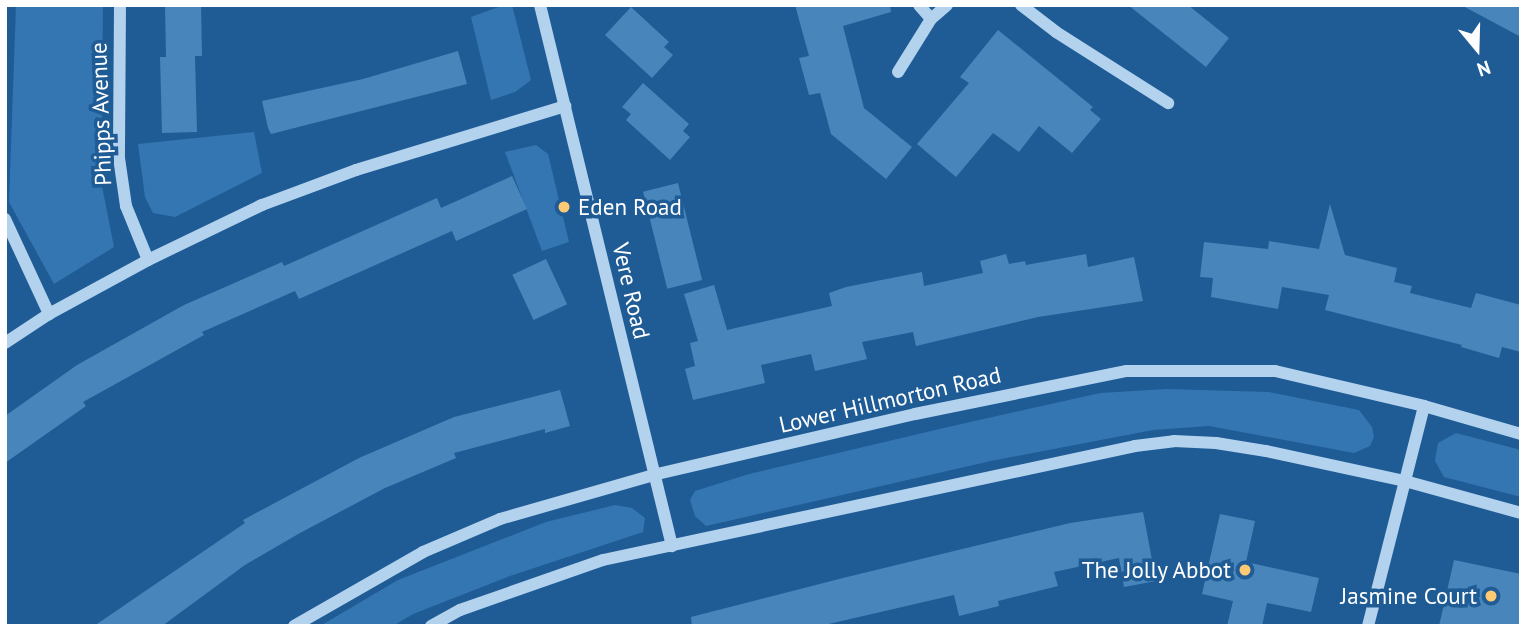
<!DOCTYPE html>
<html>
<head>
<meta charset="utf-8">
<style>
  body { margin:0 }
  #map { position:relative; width:1526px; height:631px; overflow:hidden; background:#1f5c95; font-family:"PT Sans",sans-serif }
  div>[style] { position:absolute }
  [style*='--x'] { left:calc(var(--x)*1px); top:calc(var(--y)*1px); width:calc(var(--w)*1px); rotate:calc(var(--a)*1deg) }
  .green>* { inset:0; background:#3376b2 }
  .building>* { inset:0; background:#4785bb; transform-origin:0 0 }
  .minor>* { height:12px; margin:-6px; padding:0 6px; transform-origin:6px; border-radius:6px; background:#b2d2ee }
  .dots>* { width:19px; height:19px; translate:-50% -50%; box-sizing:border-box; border:4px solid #1f5c95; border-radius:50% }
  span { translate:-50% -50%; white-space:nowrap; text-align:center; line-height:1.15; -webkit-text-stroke:7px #1f5c95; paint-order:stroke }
  .street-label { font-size:23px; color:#fff }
  .poi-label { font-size:23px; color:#fff }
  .left { translate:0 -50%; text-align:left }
  .right { translate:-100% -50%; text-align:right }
  .frame { position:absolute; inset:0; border:7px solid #fff; pointer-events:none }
  .north { position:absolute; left:1442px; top:14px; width:70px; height:70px; -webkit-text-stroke:5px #1f5c95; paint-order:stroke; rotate:161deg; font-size:19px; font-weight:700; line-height:28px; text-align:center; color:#fff }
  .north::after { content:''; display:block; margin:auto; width:24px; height:32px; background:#fff; clip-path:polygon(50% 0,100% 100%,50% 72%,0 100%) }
</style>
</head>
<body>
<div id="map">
  <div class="green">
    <div style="clip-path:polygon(16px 5px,103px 5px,101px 181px,114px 247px,54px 284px,9px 202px)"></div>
    <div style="clip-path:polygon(504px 5px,512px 5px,531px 80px,515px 92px,491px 100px,471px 17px)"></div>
    <div style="clip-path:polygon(254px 132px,262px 173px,175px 217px,153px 213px,145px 197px,138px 144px)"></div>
    <div style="clip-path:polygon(536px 145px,548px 154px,569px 242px,542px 251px,505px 152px)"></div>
    <div style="clip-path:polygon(1166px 389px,1269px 392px,1359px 410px,1372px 427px,1374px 437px,1370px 446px,1354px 453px,1209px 426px,1153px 430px,991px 461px,706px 526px,695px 516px,690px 500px,695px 491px,749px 474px,948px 427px,1100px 393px)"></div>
    <div style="clip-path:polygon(1456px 433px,1521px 450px,1521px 497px,1444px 477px,1435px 461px,1438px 443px)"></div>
    <div style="clip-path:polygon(615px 505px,632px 508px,645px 518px,643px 532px,510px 576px,413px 614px,393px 626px,320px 626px,398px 580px,546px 522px)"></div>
  </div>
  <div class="building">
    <div style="clip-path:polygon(165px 5px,201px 5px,202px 56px,195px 56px,197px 132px,162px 133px,160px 57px,166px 57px)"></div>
    <div style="clip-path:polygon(795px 5px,890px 5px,891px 12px,843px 26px,864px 108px,912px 147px,886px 179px,831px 134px,820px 93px,809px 95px,799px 58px,809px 56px)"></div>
    <div style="clip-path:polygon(1128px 5px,1188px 5px,1229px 38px,1206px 67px)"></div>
    <div style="clip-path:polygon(1461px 5px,1521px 5px,1521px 37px)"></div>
    <div style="clip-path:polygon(631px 7px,669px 42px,664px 47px,673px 55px,652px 78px,605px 35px)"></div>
    <div style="clip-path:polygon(998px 30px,1093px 107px,1090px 110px,1101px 119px,1072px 153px,1039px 126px,1019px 152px,993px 133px,956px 177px,917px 144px,969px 83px,960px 77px)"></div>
    <div style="clip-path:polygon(458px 51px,467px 84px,271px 134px,268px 128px,262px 101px,363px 79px)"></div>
    <div style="clip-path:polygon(643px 83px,689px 124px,683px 131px,690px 137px,670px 160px,626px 120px,631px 114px,622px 107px)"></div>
    <div style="clip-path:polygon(512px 176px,527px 209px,456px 241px,452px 231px,299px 299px,295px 291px,202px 332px,204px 335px,83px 402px,86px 406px,5px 463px,5px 416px,77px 365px,184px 305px,282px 262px,284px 266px,437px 198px,441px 208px)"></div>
    <div style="left:678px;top:183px;width:100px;height:36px;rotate:76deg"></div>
    <div style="clip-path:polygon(1330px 204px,1345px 255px,1397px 268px,1394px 282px,1412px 286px,1410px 293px,1471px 308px,1476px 293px,1521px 305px,1521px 352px,1502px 347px,1499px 358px,1461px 347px,1462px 345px,1325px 310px,1329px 295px,1282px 287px,1278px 309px,1211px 297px,1213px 278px,1200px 277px,1204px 242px,1268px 249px,1269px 241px,1319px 249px)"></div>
    <div style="clip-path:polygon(1006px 254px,1009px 264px,1025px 261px,1026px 265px,1086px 254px,1088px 267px,1134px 257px,1143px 301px,1038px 317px,916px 346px,913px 332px,862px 342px,867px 359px,815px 371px,811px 354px,761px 365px,765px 383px,693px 400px,685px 369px,695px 366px,690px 343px,698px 341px,684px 294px,714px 285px,727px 330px,832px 306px,829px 293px,846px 287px,922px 272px,924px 286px,983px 273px,980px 261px)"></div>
    <div style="left:546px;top:259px;width:50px;height:37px;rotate:65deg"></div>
    <div style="clip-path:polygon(560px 390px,570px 426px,545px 433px,545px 429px,454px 453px,456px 458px,385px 488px,300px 533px,245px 565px,162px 626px,94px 626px,245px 523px,243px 520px,359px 458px,454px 417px)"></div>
    <div style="clip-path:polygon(1143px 512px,1156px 581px,1124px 587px,1119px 558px,1054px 572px,1058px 586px,998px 601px,999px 606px,959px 616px,954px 595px,820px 626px,692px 626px,691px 617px,847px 577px,1070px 523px)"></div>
    <div style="clip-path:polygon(1220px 514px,1255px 521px,1246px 562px,1319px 578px,1311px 612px,1267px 603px,1262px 626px,1227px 626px,1233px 601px,1202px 594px)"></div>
    <div style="clip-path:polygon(1454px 560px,1521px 574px,1521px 626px,1439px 626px)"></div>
  </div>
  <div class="minor">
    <div style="--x:120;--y:5;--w:153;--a:90.4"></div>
    <div style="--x:119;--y:158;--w:49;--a:81.7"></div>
    <div style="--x:126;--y:206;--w:58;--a:67.8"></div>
    <div style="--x:540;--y:5;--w:557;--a:76.29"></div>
    <div style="--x:919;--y:5;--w:18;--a:49"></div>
    <div style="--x:1021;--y:5;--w:44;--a:37.6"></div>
    <div style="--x:1056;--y:32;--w:133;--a:32.4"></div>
    <div style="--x:898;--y:72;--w:62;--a:-58.1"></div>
    <div style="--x:931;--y:19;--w:21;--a:-41"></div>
    <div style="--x:5;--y:219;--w:105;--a:65.1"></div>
    <div style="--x:5;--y:343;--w:53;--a:-33.4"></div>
    <div style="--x:49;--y:314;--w:113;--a:-28.6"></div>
    <div style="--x:148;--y:260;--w:127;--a:-25.8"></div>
    <div style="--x:262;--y:205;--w:100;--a:-20.4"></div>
    <div style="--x:356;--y:170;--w:219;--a:-17"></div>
    <div style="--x:294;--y:626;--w:149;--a:-29.8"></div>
    <div style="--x:423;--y:552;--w:84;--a:-23.2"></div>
    <div style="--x:500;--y:519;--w:159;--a:-16"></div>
    <div style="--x:653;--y:475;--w:269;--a:-13.1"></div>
    <div style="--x:915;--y:414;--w:216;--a:-11.5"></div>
    <div style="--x:1127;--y:371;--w:148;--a:0"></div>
    <div style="--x:1275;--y:371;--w:153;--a:13.2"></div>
    <div style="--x:1424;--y:406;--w:101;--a:16.1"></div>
    <div style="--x:431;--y:626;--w:33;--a:-29"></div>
    <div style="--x:460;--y:610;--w:151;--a:-19.3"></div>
    <div style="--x:603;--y:560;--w:544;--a:-12.09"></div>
    <div style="--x:1135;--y:446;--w:39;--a:-7"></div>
    <div style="--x:1174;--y:441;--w:42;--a:2.7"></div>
    <div style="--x:1216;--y:443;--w:51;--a:9.1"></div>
    <div style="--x:1266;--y:451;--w:142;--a:12.2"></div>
    <div style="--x:1405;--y:481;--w:120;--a:15.4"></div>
    <div style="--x:1368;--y:626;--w:227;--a:-75.7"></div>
  </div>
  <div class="dots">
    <div style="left:564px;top:207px;background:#fdc972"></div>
    <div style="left:1245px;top:570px;background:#fdc972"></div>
    <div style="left:1491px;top:596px;background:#fdc972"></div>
  </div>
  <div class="street-label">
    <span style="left:101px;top:114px;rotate:-92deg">Phipps Avenue</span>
    <span style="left:631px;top:291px;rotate:77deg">Vere Road</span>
    <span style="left:890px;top:400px;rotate:-13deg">Lower Hillmorton Road</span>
  </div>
  <div class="poi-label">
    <span class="left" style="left:578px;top:207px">Eden Road</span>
    <span class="right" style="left:1231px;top:570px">The Jolly Abbot</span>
    <span class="right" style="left:1477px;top:596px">Jasmine Court</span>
  </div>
  <div class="frame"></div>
  <div class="north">N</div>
</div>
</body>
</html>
